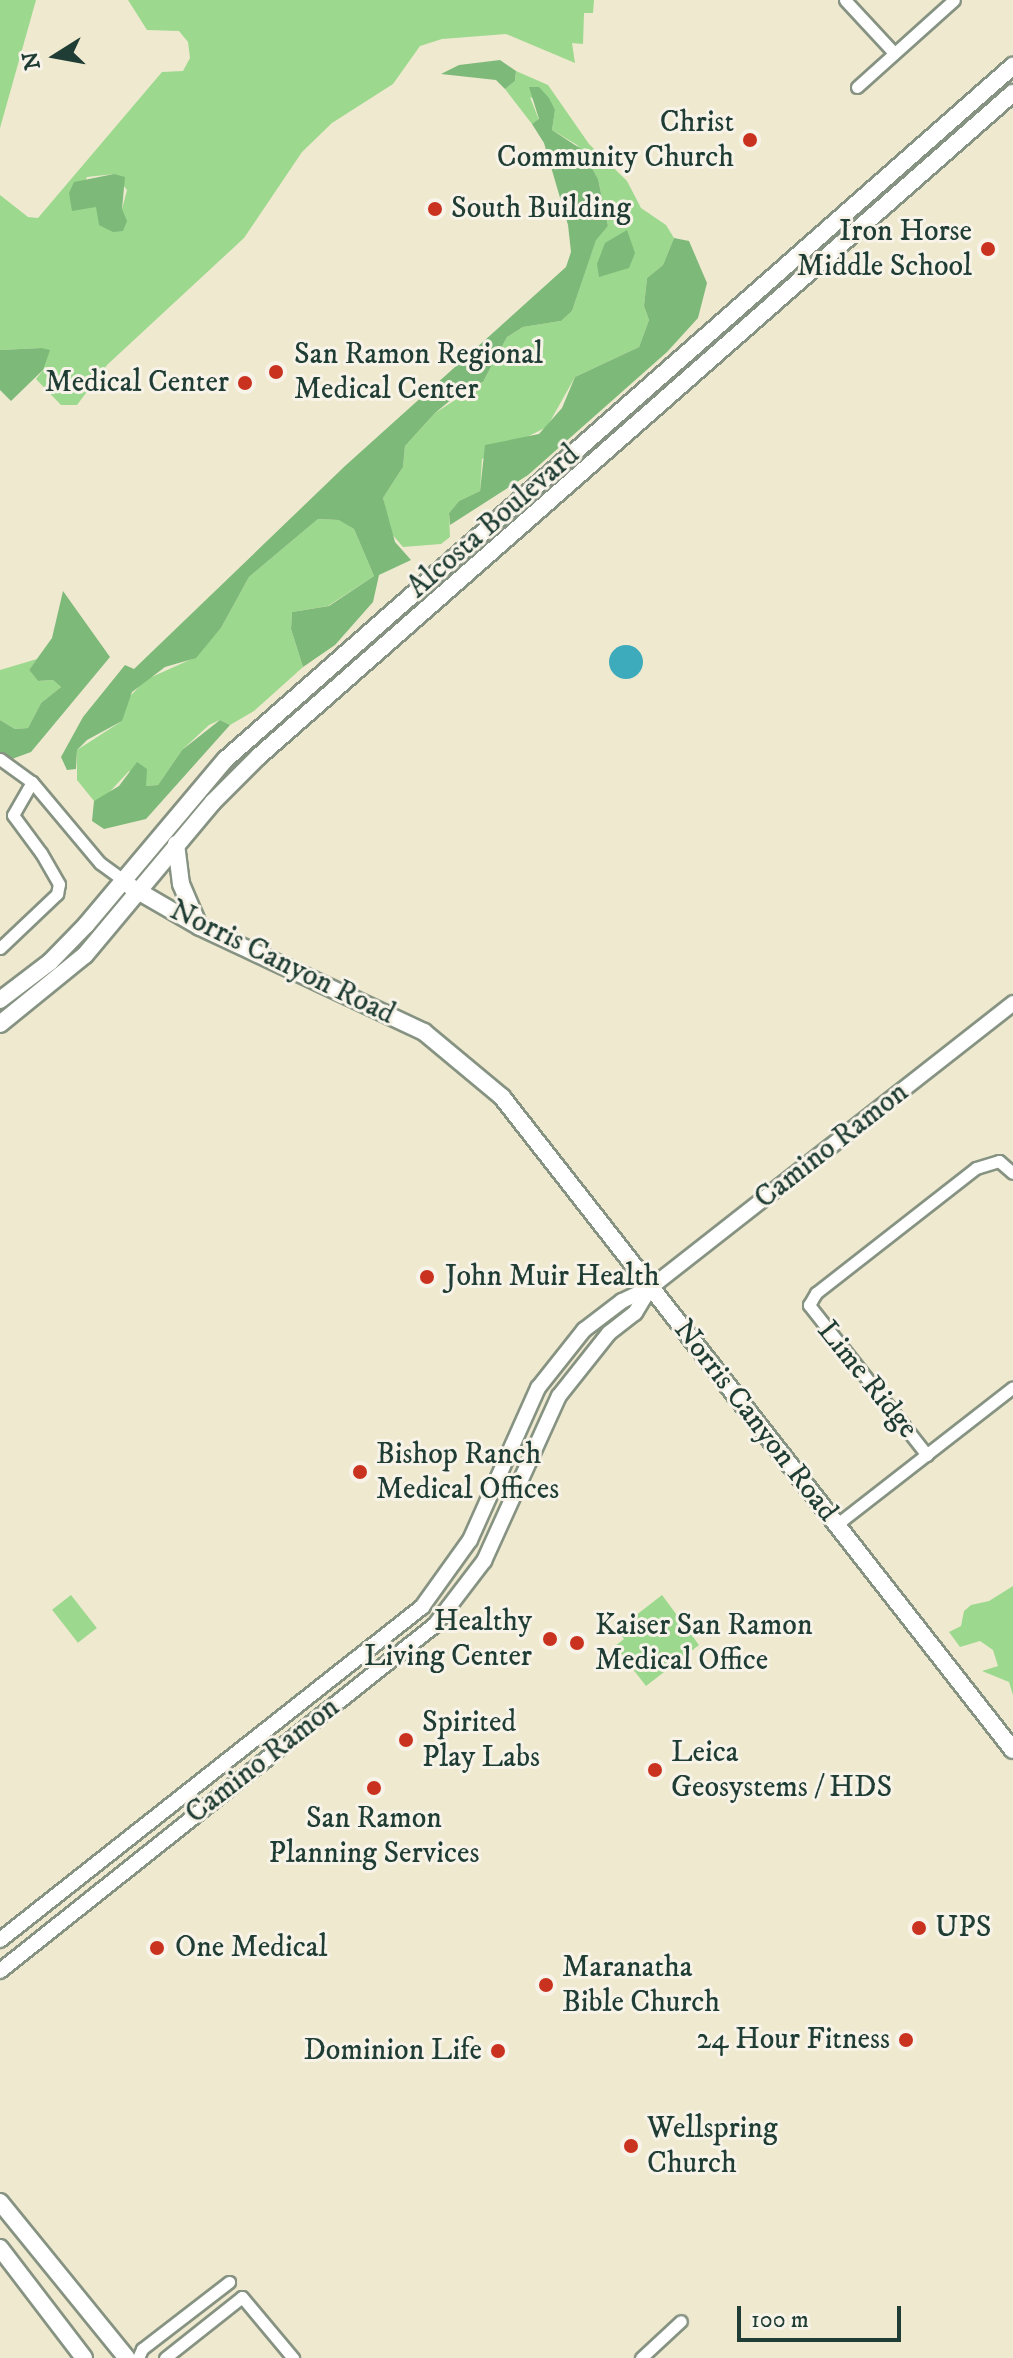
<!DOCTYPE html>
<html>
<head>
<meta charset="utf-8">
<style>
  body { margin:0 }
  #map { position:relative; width:1013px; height:2358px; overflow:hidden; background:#efe9d0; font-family:"IM FELL DW Pica",serif }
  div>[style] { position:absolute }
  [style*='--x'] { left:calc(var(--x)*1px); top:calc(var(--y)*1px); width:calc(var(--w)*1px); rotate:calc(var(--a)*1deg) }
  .green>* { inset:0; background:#9cd98e; transform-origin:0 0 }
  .forest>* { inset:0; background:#7db979 }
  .water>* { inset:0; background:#3dabbb }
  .round { border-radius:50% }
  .roads { filter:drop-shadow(2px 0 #879382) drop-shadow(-2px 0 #879382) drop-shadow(0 2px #879382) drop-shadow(0 -2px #879382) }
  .minor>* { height:11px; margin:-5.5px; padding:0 5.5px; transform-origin:5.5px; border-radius:5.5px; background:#fff }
  .tertiary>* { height:14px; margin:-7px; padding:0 7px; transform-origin:7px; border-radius:7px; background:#fff }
  .secondary>* { height:16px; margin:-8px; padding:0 8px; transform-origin:8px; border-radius:8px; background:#fff }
  .dots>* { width:22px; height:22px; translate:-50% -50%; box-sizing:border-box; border:4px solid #f7f3e8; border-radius:50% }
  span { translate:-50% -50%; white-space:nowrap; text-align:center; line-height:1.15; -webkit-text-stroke:6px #f7f3e8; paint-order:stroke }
  .poi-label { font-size:30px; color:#1f3d34 }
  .right { translate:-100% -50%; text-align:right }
  .left { translate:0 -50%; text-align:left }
  .street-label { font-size:30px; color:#1f3d34 }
  .north { position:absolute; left:16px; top:16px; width:80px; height:80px; -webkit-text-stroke:6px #f7f3e8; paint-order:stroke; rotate:259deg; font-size:22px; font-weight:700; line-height:32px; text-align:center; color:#1f3d34 }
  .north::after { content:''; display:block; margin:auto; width:28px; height:36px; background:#1f3d34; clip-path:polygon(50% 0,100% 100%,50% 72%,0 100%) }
  .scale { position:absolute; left:737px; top:2306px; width:164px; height:36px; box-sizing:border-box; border:4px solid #1f3d34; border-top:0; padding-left:10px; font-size:24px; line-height:28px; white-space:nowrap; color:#1f3d34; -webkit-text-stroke:6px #f7f3e8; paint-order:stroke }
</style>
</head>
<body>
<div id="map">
  <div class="green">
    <div style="clip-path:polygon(0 0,36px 0,0 128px)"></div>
    <div style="clip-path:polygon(evenodd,128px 0,594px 0,593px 13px,584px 13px,583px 44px,572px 43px,575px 63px,506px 34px,442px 39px,420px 46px,393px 84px,332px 123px,302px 152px,244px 238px,107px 365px,77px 405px,61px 405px,36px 379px,43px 370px,41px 348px,0 350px,0 195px,28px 217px,38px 218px,162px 72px,183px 71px,190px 58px,188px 42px,179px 31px,147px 30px,128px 0,114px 174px,127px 190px,122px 209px,87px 204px,72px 210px,87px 177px,114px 174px)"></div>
    <div style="clip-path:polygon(516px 71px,548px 85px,589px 144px,627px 181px,641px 208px,666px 225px,674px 238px,663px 265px,647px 278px,644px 306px,649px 320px,639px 347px,575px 377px,547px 427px,482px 459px,480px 491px,459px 501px,449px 513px,450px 537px,441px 544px,403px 547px,390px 532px,383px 498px,403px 467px,405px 446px,435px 413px,483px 382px,507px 337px,523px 327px,561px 321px,572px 311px,596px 239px,608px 226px,598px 179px,577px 145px,552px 130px,555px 110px,530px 97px,539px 120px,532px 124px,505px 89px,515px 81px)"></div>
    <div style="clip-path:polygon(318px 519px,340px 520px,354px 529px,374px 576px,328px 606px,292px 612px,291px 629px,303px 667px,254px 711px,230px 725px,220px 720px,209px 725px,182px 750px,158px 785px,146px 786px,129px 771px,104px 798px,94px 801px,77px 780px,77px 750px,122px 721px,124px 703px,145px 680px,196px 657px,221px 628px,249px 577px)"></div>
    <div style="clip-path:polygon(37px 659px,29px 670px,38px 681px,53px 680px,61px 687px,41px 703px,28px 728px,15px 729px,0 720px,0 670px)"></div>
    <div style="clip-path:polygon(1013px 1586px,1013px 1695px,1009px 1682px,982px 1671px,998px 1666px,993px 1650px,980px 1641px,960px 1647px,949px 1632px,961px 1626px,964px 1611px,971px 1605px,989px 1601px)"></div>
    <div style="left:71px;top:1595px;width:42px;height:24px;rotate:52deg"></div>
    <div style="clip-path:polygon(662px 1595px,699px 1645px,646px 1686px,615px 1646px,624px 1639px,617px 1630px)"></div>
  </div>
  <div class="forest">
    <div style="clip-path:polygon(500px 60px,516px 71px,515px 81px,505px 89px,496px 80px,441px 74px,459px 65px)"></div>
    <div style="clip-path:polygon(529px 87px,539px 87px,549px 98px,555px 110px,552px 130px,581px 149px,598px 179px,608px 226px,596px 240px,572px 311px,561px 321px,523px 327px,507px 337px,483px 382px,464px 389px,435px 413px,405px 446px,403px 467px,383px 498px,395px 542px,411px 560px,379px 575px,373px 602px,335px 645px,303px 667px,291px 629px,292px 612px,329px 606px,374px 576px,354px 529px,339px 520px,318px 519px,249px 577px,221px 628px,196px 658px,165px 667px,132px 692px,122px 721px,87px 740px,77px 750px,76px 769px,67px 770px,61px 757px,83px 717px,125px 665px,134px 669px,345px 466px,566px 267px,571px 252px,568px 225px,544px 143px,532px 124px,539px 119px)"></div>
    <div style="clip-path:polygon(114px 174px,125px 177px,122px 209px,127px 221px,123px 231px,113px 232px,99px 225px,96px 207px,72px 211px,69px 193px,74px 182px)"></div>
    <div style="clip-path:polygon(627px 230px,635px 253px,629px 268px,599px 277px,597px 264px,605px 243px)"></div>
    <div style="clip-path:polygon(674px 238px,689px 241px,707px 283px,698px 318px,667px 352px,528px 475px,450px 525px,449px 513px,459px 501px,480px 491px,485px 445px,539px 434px,562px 408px,575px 377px,639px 347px,649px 320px,644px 306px,647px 278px,663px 265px)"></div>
    <div style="clip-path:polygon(41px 348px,50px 350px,43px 370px,11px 401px,0 390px,0 350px)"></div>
    <div style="clip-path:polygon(63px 591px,110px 657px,31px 752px,12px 759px,0 752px,0 720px,15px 729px,28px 728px,41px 703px,61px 687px,53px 680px,38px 681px,29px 670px,52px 638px)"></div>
    <div style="clip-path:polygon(220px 720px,230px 725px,146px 819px,104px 829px,92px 821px,94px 801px,119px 786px,137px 762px,147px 769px,146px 786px,158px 785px,182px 750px)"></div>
  </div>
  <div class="water">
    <div class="round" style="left:609px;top:645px;width:34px;height:34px"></div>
  </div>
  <div class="roads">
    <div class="minor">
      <div style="--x:845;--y:0;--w:72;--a:47.2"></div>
      <div style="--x:857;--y:87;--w:130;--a:-41.9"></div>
      <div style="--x:0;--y:759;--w:39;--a:36"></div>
      <div style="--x:32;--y:782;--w:106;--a:50"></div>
      <div style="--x:100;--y:863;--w:31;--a:36"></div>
      <div style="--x:0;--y:948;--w:79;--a:-43.5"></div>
      <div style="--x:57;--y:894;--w:10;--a:-79"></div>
      <div style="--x:59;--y:884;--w:36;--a:-120"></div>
      <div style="--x:41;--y:853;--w:47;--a:-126.4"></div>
      <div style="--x:13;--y:815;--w:38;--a:-60"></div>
      <div style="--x:927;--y:1455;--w:191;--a:-128.2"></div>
      <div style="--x:809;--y:1305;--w:14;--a:-60"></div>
      <div style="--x:816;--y:1293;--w:203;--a:-38"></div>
      <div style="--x:976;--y:1168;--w:24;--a:-17"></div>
      <div style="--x:999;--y:1161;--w:18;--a:41"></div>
      <div style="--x:836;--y:1525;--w:224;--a:-37.9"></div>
      <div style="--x:138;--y:2358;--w:10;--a:-66"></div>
      <div style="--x:142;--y:2349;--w:110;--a:-37.6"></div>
      <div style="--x:165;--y:2358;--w:98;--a:-38.4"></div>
      <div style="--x:242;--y:2297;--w:80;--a:50.1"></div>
      <div style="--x:641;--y:2358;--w:54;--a:-42.8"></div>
    </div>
    <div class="tertiary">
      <div style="--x:0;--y:1940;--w:538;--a:-38.28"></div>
      <div style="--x:422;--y:1607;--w:82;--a:-54.4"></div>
      <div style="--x:470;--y:1540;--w:167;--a:-65.9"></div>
      <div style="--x:538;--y:1388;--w:74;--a:-51.6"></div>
      <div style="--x:584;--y:1330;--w:48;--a:-37.3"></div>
      <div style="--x:622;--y:1301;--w:31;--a:-25"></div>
      <div style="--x:650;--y:1288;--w:462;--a:-38.1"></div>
      <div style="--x:0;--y:1971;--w:556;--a:-38.5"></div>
      <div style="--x:435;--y:1625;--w:81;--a:-52.6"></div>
      <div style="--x:484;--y:1561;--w:181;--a:-65.6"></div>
      <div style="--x:559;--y:1396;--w:80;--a:-51.6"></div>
      <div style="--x:609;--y:1333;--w:33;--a:-38"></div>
      <div style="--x:635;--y:1313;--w:29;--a:-59"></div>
    </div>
    <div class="secondary">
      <div style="--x:176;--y:844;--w:40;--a:82.9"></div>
      <div style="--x:181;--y:884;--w:46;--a:66.8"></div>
      <div style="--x:131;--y:887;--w:80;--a:30.1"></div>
      <div style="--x:200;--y:927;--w:247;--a:25.1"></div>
      <div style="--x:424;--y:1032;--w:102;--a:39.8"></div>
      <div style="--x:502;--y:1097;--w:829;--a:51.96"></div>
      <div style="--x:0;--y:1000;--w:63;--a:-37.2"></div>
      <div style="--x:50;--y:962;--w:52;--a:-45.8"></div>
      <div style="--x:86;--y:925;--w:217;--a:-49.9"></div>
      <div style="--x:226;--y:759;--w:1049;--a:-41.37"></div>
      <div style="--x:0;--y:1024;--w:109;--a:-39.1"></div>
      <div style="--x:85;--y:955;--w:199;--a:-50.1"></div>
      <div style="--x:213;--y:802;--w:65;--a:-45"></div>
      <div style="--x:259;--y:756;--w:1004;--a:-41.33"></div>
      <div style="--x:0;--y:2202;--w:201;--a:50.9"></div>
      <div style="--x:0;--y:2248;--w:138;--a:52.6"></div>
    </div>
  </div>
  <div class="dots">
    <div style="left:750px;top:140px;background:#c8321e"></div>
    <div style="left:435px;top:209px;background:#c8321e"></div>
    <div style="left:988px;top:249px;background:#c8321e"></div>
    <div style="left:276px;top:372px;background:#c8321e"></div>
    <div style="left:245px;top:383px;background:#c8321e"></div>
    <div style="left:427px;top:1277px;background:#c8321e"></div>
    <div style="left:360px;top:1472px;background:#c8321e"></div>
    <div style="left:550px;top:1639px;background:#c8321e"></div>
    <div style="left:577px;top:1643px;background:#c8321e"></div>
    <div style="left:406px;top:1740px;background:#c8321e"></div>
    <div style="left:655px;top:1770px;background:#c8321e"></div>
    <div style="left:374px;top:1788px;background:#c8321e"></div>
    <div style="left:919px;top:1928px;background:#c8321e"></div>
    <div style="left:157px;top:1948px;background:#c8321e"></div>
    <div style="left:546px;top:1985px;background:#c8321e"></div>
    <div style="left:906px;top:2040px;background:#c8321e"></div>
    <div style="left:498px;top:2051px;background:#c8321e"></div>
    <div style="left:631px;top:2146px;background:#c8321e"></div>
  </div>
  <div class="poi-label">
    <span class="right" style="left:734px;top:140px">Christ<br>Community Church</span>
    <span class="left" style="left:451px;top:209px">South Building</span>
    <span class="right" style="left:972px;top:249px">Iron Horse<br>Middle School</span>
    <span class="left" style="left:294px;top:372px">San Ramon Regional<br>Medical Center</span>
    <span class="right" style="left:229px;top:383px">Medical Center</span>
    <span class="left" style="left:445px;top:1277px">John Muir Health</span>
    <span class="left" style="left:376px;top:1472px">Bishop Ranch<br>Medical Offices</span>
    <span class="right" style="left:532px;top:1639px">Healthy<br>Living Center</span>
    <span class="left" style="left:595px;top:1643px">Kaiser San Ramon<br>Medical Office</span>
    <span class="left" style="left:422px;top:1740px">Spirited<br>Play Labs</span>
    <span class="left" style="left:671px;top:1770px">Leica<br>Geosystems / HDS</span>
    <span style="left:374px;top:1836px">San Ramon<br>Planning Services</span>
    <span class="left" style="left:935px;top:1928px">UPS</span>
    <span class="left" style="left:175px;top:1948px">One Medical</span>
    <span class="left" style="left:562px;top:1985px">Maranatha<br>Bible Church</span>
    <span class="right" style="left:890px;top:2040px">24 Hour Fitness</span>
    <span class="right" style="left:482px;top:2051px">Dominion Life</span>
    <span class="left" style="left:647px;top:2146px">Wellspring<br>Church</span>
  </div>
  <div class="street-label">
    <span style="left:494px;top:522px;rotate:-41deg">Alcosta Boulevard</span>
    <span style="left:282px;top:963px;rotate:26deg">Norris Canyon Road</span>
    <span style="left:832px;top:1146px;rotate:-38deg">Camino Ramon</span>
    <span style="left:867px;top:1380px;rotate:51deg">Lime Ridge</span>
    <span style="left:755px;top:1421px;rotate:52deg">Norris Canyon Road</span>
    <span style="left:263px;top:1761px;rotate:-38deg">Camino Ramon</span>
  </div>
  <div class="north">N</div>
  <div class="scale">100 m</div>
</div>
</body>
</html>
